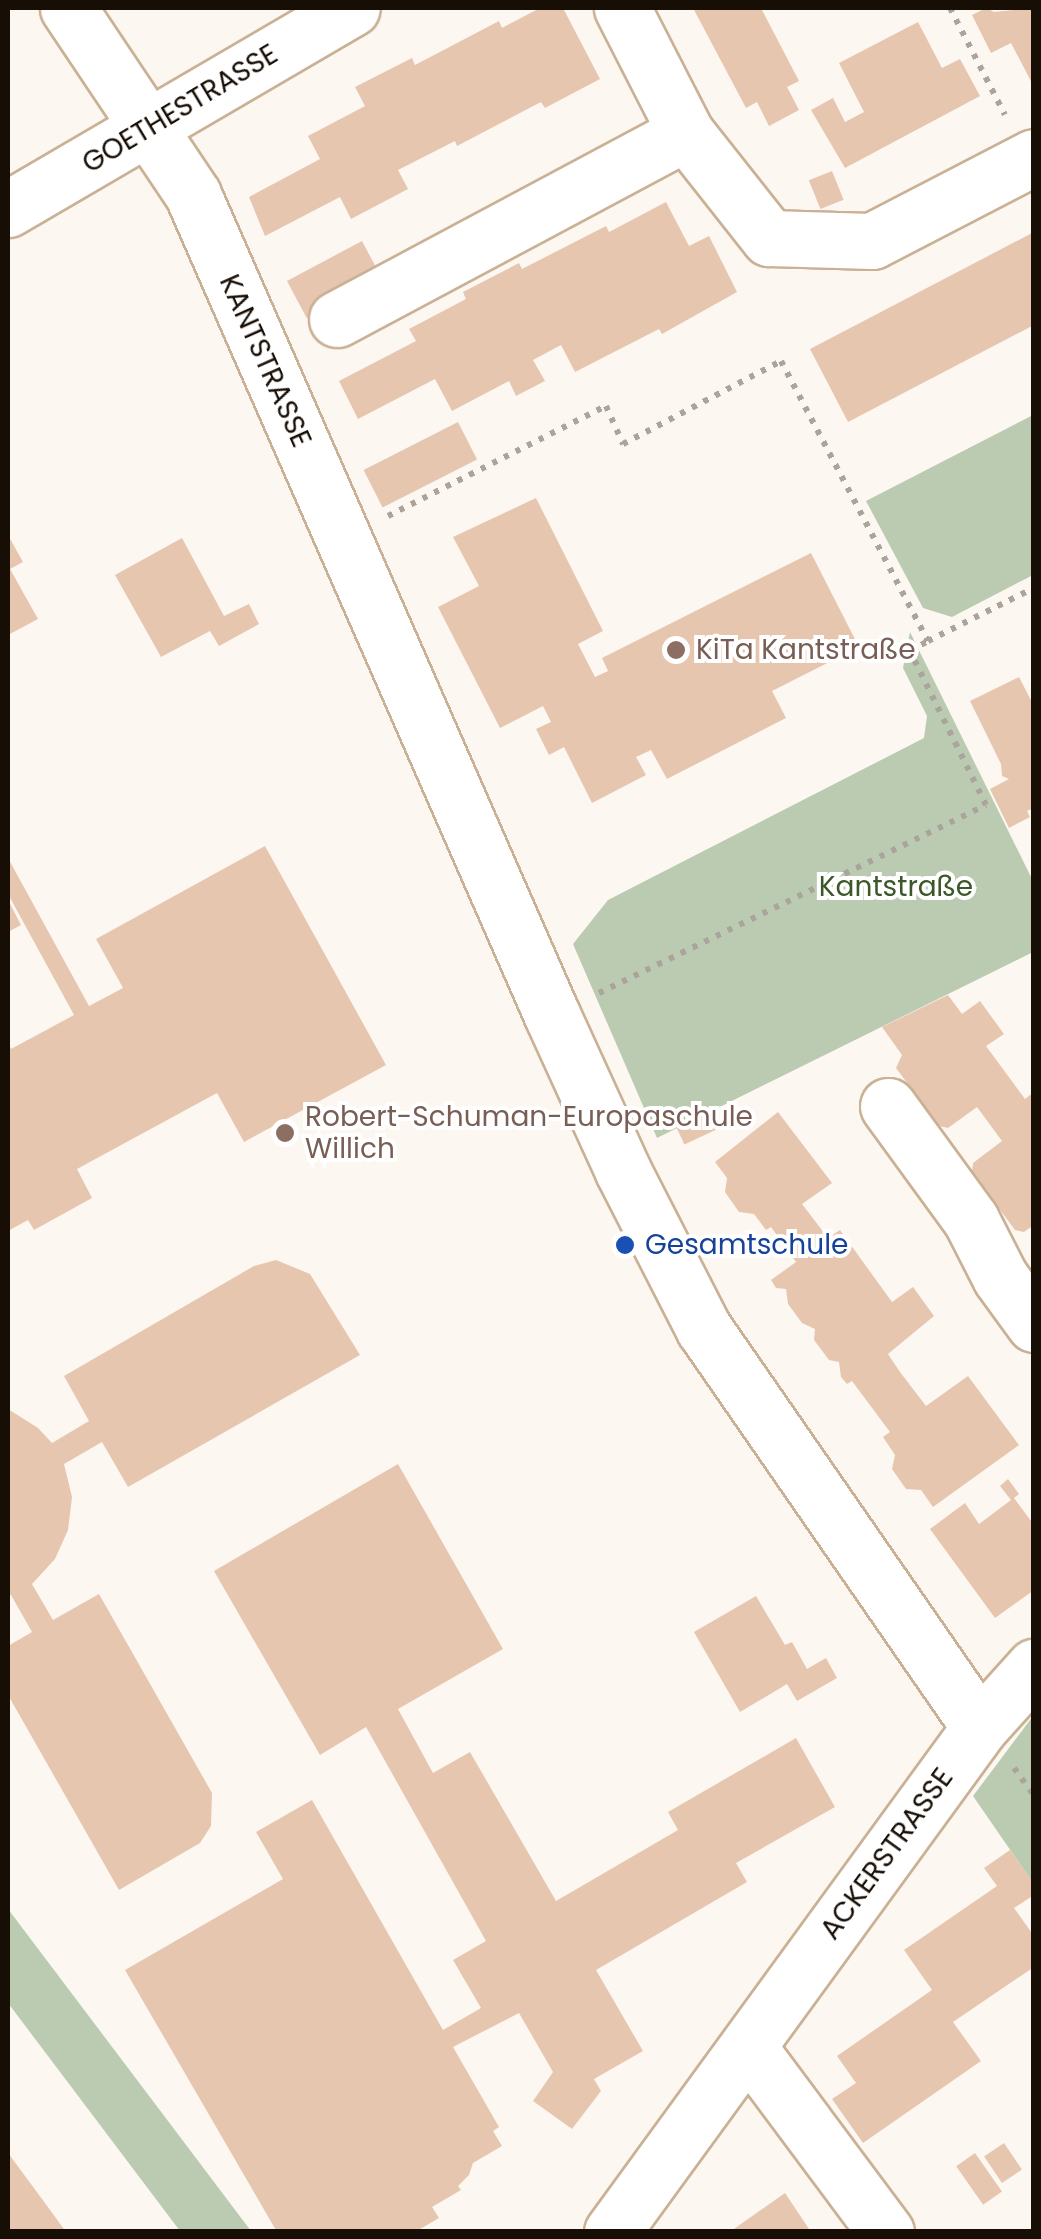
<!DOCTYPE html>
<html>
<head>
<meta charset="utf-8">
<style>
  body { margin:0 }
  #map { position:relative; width:1041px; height:2239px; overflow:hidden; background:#fcf7f1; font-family:Poppins,sans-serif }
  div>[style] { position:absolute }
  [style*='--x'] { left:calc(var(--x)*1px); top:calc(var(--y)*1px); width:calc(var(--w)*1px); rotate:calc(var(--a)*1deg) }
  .green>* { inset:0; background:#bbcbb1 }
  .building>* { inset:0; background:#e7c6b0; transform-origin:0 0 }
  .path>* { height:6px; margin-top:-3px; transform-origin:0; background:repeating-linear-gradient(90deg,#aaa49d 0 5px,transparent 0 13px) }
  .roads { filter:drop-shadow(2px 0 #cab195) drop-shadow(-2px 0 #cab195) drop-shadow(0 2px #cab195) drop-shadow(0 -2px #cab195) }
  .minor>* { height:55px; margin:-27.5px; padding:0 27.5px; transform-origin:27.5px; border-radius:27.5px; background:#fff }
  .dots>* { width:28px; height:28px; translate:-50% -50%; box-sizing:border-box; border:5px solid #fff; border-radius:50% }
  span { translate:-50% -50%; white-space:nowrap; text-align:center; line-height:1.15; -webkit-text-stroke:8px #fff; paint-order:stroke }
  .street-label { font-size:28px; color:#170e05 }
  .education-label { font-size:28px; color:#785e54 }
  .left { translate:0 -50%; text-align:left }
  .park-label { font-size:28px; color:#3c5728 }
  .transit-label { font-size:28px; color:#164399 }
  .frame { position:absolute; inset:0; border:10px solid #170e05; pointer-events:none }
</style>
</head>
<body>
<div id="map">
  <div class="green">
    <div style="clip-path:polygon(1033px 415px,1033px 575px,952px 617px,923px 608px,866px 501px)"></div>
    <div style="clip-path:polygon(910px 632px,1033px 881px,1033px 952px,657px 1138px,573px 944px,608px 900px,924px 738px,927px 716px,903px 668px)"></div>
    <div style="clip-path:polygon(1033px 1716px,1033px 1883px,973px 1796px)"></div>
    <div style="clip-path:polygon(8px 1909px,251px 2231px,180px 2231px,8px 2003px)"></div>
  </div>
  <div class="building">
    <div style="clip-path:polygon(540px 8px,563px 8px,600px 79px,545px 108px,541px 102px,457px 146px,455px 141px,398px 170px,408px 189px,351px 219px,340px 197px,265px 236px,249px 197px,320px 159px,308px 136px,365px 106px,355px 87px,412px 58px,415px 65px,499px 21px,502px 28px)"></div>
    <div style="clip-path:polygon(693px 8px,761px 8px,799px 81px,787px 87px,799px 110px,769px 126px,757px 102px,746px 108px)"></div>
    <div style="clip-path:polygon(986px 8px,994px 12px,1034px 8px,1034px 87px,1011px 43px,991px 53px,972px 15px)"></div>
    <div style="clip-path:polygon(918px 22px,942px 68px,960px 59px,980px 96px,845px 168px,811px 110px,833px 98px,845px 122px,864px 112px,839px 63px)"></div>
    <div style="left:832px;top:171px;width:31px;height:25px;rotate:68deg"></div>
    <div style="clip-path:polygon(666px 202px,689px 246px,709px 236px,737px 292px,662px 334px,659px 329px,575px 372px,561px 345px,533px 360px,545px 381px,516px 396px,509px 381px,452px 411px,435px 379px,358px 419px,339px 381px,416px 341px,409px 329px,466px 299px,463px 292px,519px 263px,522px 269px,606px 226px,609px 232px)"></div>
    <div style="clip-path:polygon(1034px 232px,1034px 325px,848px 422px,810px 349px)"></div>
    <div style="left:362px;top:241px;width:42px;height:85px;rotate:62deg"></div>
    <div style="left:458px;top:422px;width:42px;height:106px;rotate:63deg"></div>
    <div style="clip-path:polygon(536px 498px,603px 631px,578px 644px,595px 677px,608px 671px,602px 658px,811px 553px,859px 647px,772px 691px,786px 718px,667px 779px,651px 750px,636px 757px,646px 775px,592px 803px,564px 747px,549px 755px,536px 729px,551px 722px,543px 706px,500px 728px,438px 607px,479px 586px,453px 537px)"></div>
    <div style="clip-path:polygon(8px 535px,23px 562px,10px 569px,38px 619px,8px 635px)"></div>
    <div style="clip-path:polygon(182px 538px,224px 616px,249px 604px,259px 624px,219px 646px,210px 631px,161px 657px,115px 575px)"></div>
    <div style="clip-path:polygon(1019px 677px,1034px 706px,1034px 808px,1027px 811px,1030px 817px,1009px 828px,990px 789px,1009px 779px,1002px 776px,1001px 764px,970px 701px)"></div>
    <div style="clip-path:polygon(265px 846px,386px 1065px,244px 1142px,217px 1093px,77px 1169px,92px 1198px,34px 1230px,28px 1220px,8px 1231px,8px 1043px,11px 1049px,74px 1015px,8px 894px,8px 858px,89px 1006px,123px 988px,96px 939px)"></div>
    <div style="clip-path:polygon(8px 900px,21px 925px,8px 932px)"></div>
    <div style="clip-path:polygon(948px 995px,962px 1014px,980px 1001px,1004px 1034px,986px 1046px,1025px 1099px,1034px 1092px,1034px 1225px,1024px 1232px,1015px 1230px,972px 1172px,973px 1163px,1002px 1141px,977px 1107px,948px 1128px,939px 1126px,896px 1068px,902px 1055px,882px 1027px)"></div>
    <div style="left:709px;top:1112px;width:19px;height:36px;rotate:65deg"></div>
    <div style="clip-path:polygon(778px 1112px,832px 1183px,802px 1204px,828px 1238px,840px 1230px,892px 1302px,913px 1287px,934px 1316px,888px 1354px,900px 1372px,926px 1406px,968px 1376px,1019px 1445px,933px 1507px,921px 1490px,906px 1489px,892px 1469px,895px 1455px,883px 1437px,890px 1432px,852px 1381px,847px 1384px,841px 1377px,839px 1362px,829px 1360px,814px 1340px,815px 1329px,802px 1323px,788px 1304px,786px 1289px,776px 1288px,771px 1280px,796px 1262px,771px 1227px,766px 1230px,754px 1214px,739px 1212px,725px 1192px,727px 1178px,715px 1162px)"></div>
    <div style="clip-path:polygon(276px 1260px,310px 1274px,360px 1355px,128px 1487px,102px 1442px,64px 1464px,72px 1497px,68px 1530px,55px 1559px,32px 1584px,53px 1620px,99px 1594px,212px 1793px,211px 1826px,200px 1843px,119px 1890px,8px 1695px,8px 1646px,32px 1632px,11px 1595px,8px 1596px,8px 1409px,38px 1428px,52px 1443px,89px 1421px,64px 1376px,254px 1266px)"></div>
    <div style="clip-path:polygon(398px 1464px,503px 1649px,398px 1709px,433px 1773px,470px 1752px,556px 1901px,678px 1830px,668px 1812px,796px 1738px,835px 1807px,736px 1863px,747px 1882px,596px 1970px,643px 2051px,594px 2079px,601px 2091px,572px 2129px,533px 2101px,553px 2072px,519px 2013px,453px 2047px,499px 2127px,493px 2131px,502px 2146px,473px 2163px,469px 2175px,458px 2186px,461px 2190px,432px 2207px,439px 2218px,415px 2232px,277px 2232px,125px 1970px,283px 1879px,256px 1832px,312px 1800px,443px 2030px,481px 2008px,453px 1960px,486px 1941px,366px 1727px,320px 1755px,214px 1571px)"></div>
    <div style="clip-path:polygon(1008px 1479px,1019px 1494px,1014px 1498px,1034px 1525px,1034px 1590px,995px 1618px,930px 1529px,965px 1503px,979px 1524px,1011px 1500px,1000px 1486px)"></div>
    <div style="clip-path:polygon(756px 1596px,785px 1645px,792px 1642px,807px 1669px,826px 1658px,837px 1678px,797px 1701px,787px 1684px,740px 1712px,694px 1632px)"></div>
    <div style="clip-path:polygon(1010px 1850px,1034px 1884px,1034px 1895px,1014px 1908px,1034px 1936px,1034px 1967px,953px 2022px,981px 2061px,863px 2143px,832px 2099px,856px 2083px,837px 2056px,932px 1990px,904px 1950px,997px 1886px,984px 1868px)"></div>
    <div style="left:1004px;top:2143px;width:32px;height:24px;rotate:56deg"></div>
    <div style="clip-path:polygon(8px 2153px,45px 2203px,66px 2232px,8px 2232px)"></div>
    <div style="left:975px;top:2153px;width:47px;height:23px;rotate:55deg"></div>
    <div style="clip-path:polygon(785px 2193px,811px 2232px,730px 2232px,738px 2226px)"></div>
  </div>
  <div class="path">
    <div style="--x:950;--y:8;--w:120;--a:62.8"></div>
    <div style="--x:388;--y:516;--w:244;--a:-26.8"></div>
    <div style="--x:606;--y:406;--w:42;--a:65.9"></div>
    <div style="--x:623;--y:444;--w:178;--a:-27.7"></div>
    <div style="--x:781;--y:361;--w:316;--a:62.3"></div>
    <div style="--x:928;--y:641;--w:119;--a:-26.6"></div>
    <div style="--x:599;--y:993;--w:430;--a:-25.9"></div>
    <div style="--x:986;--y:805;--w:172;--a:-116.3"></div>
    <div style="--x:910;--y:651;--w:21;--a:-29"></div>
    <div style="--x:1014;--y:1768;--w:34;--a:54"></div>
  </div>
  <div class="roads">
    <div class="minor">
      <div style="--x:68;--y:8;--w:225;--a:56.2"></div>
      <div style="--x:193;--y:195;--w:895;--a:66.36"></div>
      <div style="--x:552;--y:1015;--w:171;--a:65.5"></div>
      <div style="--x:623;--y:1171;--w:178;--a:62.9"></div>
      <div style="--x:704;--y:1329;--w:484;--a:55.3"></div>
      <div style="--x:622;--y:8;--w:140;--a:62.9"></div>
      <div style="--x:686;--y:133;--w:134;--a:51.7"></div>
      <div style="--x:769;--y:238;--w:103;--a:1.7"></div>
      <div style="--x:872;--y:241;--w:182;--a:-27.4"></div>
      <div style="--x:8;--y:209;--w:398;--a:-30.3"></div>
      <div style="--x:337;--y:319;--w:395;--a:-28.1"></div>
      <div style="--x:888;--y:1106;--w:141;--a:53.9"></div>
      <div style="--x:971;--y:1220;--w:64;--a:63"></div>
      <div style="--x:1000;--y:1277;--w:58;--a:54.1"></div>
      <div style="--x:748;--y:2047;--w:231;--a:53.3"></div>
      <div style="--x:612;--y:2232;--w:625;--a:-53.92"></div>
      <div style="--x:980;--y:1727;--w:81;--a:-48"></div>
    </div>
  </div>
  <div class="dots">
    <div style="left:676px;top:650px;background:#8d6e63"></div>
    <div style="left:285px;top:1133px;background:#8d6e63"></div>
    <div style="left:625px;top:1245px;background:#1a4fb4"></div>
  </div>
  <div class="street-label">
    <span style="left:180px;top:109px;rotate:-31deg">GOETHESTRASSE</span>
    <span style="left:265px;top:361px;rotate:66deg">KANTSTRASSE</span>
    <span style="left:887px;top:1854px;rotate:-54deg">ACKERSTRASSE</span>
  </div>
  <div class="education-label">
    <span class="left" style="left:696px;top:650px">KiTa Kantstraße</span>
    <span class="left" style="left:305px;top:1133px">Robert-Schuman-Europaschule<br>Willich</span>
  </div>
  <div class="park-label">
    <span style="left:896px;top:887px">Kantstraße</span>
  </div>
  <div class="transit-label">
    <span class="left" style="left:645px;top:1245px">Gesamtschule</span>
  </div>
  <div class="frame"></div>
</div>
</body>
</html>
